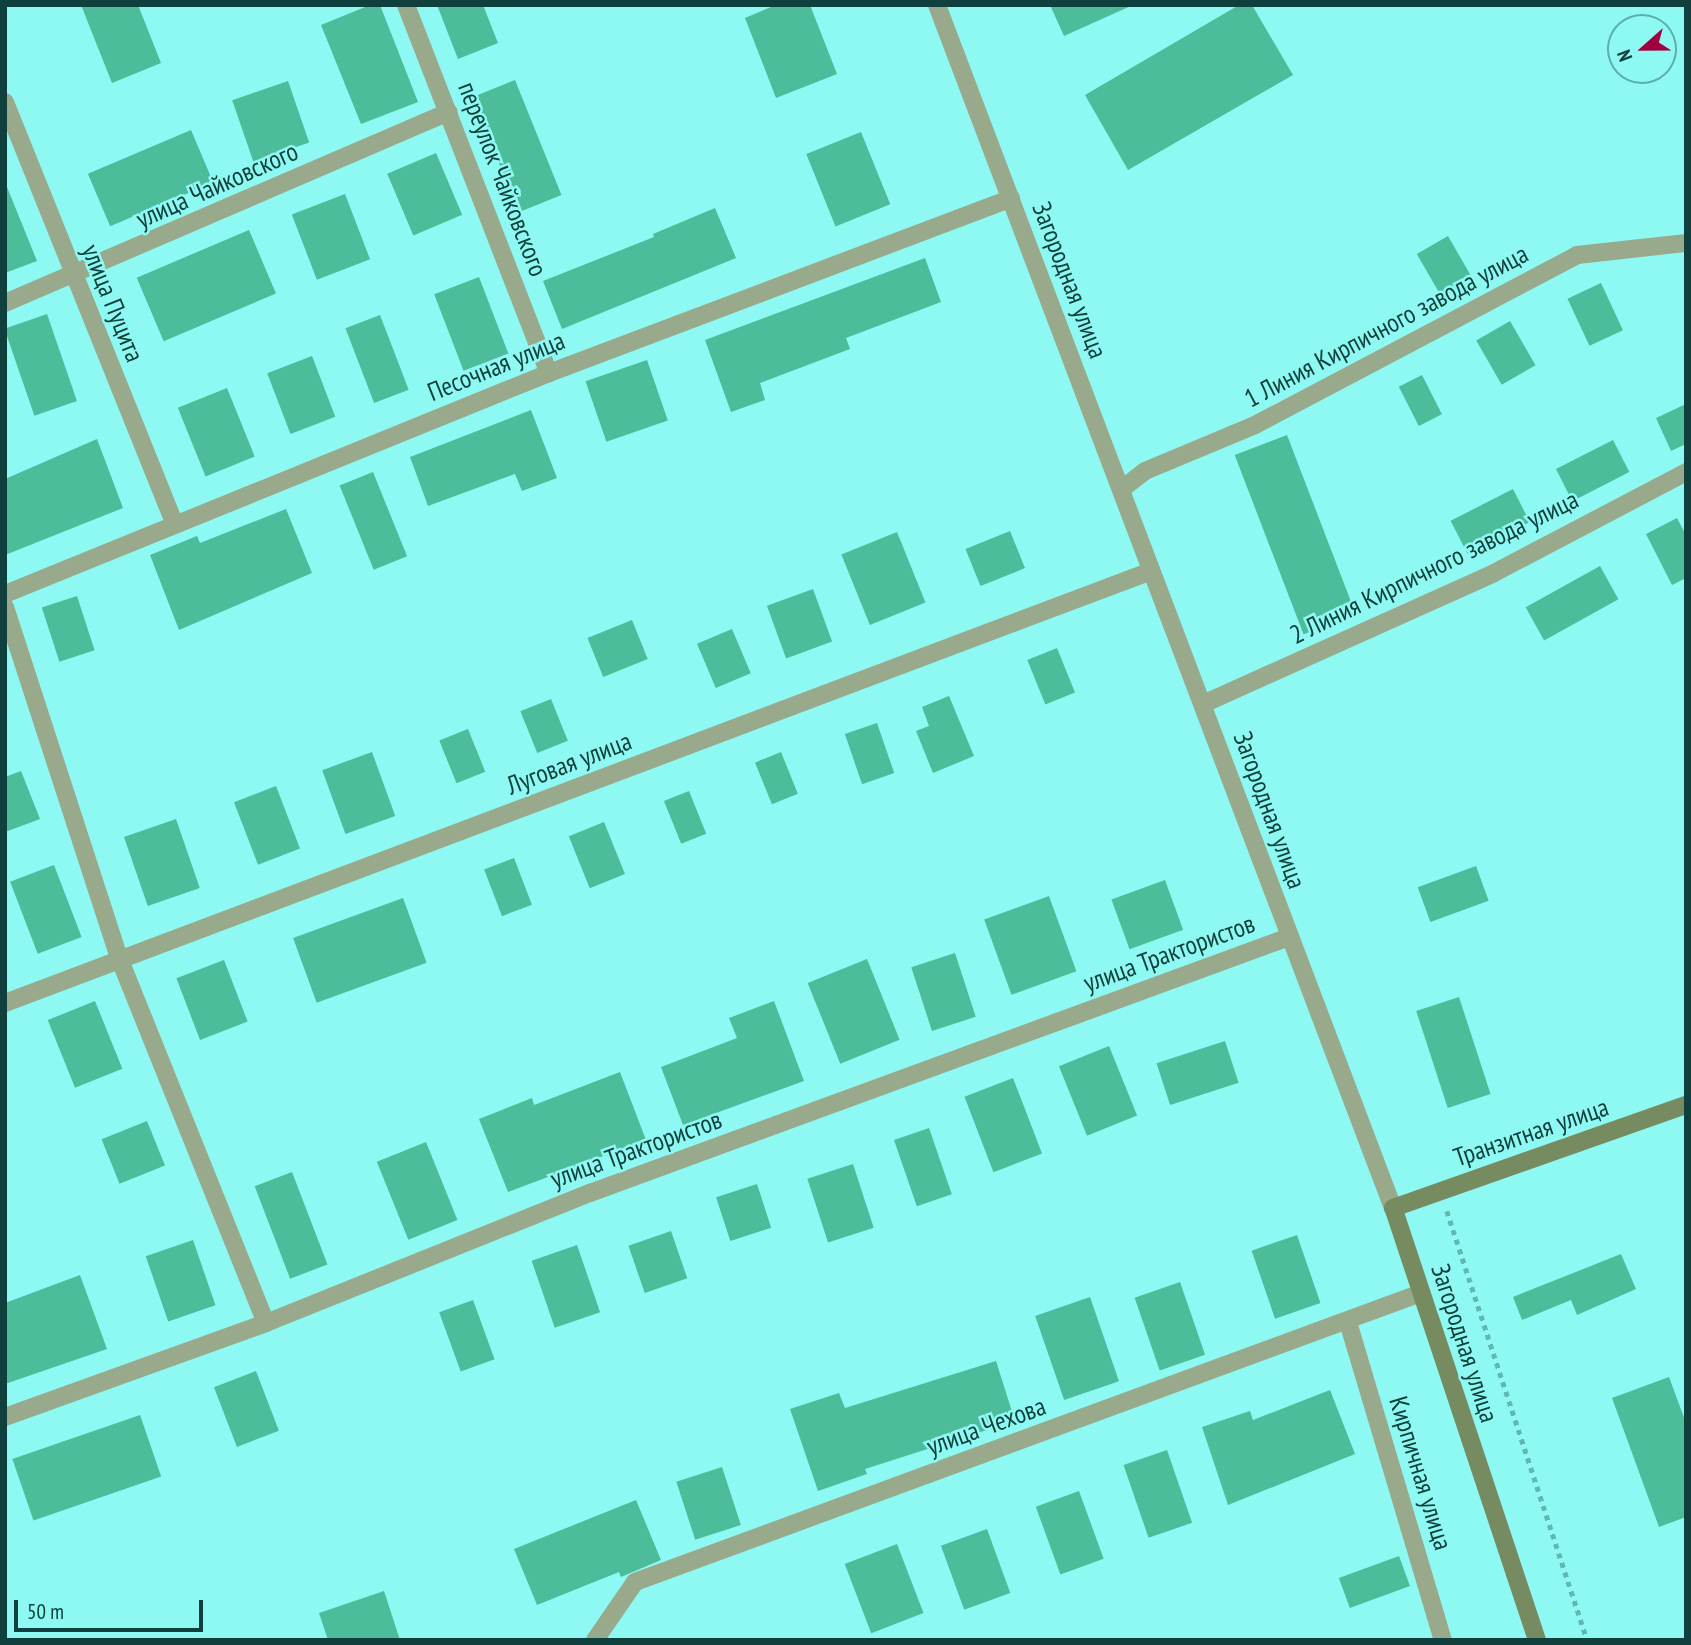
<!DOCTYPE html>
<html>
<head>
<meta charset="utf-8">
<style>
  body { margin:0 }
  #map { position:relative; width:1691px; height:1645px; overflow:hidden; background:#8ef9f2; font-family:"PT Sans Narrow",sans-serif }
  div>[style] { position:absolute }
  [style*='--x'] { left:calc(var(--x)*1px); top:calc(var(--y)*1px); width:calc(var(--w)*1px); rotate:calc(var(--a)*1deg) }
  .building>* { inset:0; background:#4dbc9a; transform-origin:0 0 }
  .path>* { height:4.5px; margin-top:-2.25px; transform-origin:0; background:repeating-linear-gradient(90deg,#61b7b2 0 5px,transparent 0 10px) }
  .minor>* { height:18px; margin:-9px; padding:0 9px; transform-origin:9px; border-radius:9px; background:#99a98b }
  .tertiary>* { height:18px; margin:-9px; padding:0 9px; transform-origin:9px; border-radius:9px; background:#99a98b }
  .secondary>* { height:18px; margin:-9px; padding:0 9px; transform-origin:9px; border-radius:9px; background:#768b5f }
  span { translate:-50% -50%; white-space:nowrap; text-align:center; line-height:1.15; -webkit-text-stroke:5px #8ef9f2; paint-order:stroke }
  .street-label { font-size:26px; color:#10403d }
  .frame { position:absolute; inset:0; border:7px solid #10403d; pointer-events:none }
  .north { position:absolute; left:1607px; top:14px; width:70px; height:70px; box-sizing:border-box; background:#8ef9f2; border:2px solid #5cafaa; border-radius:50%; rotate:249deg; font-size:19px; font-weight:700; line-height:28px; text-align:center; color:#10403d }
  .north::after { content:''; display:block; margin:auto; width:24px; height:32px; background:#a0013f; clip-path:polygon(50% 0,100% 100%,50% 72%,0 100%) }
  .scale { position:absolute; left:14px; top:1600px; width:189px; height:32px; box-sizing:border-box; border:4px solid #10403d; border-top:0; padding-left:9px; font-size:21px; line-height:24px; white-space:nowrap; color:#10403d; -webkit-text-stroke:5px #8ef9f2; paint-order:stroke }
</style>
</head>
<body>
<div id="map">
  <div class="building">
    <div style="clip-path:polygon(81px 5px,138px 5px,161px 63px,112px 83px)"></div>
    <div style="clip-path:polygon(370px 5px,380px 5px,418px 102px,361px 124px,321px 25px)"></div>
    <div style="clip-path:polygon(437px 5px,483px 5px,498px 43px,458px 59px)"></div>
    <div style="clip-path:polygon(776px 5px,810px 5px,837px 74px,776px 98px,745px 18px)"></div>
    <div style="clip-path:polygon(1050px 5px,1133px 5px,1064px 36px)"></div>
    <div style="clip-path:polygon(1239px 5px,1252px 5px,1293px 75px,1128px 170px,1085px 95px)"></div>
    <div style="left:515px;top:80px;width:124px;height:46px;rotate:68deg"></div>
    <div style="left:288px;top:81px;width:65px;height:59px;rotate:71deg"></div>
    <div style="left:191px;top:130px;width:57px;height:112px;rotate:67deg"></div>
    <div style="left:861px;top:132px;width:78px;height:59px;rotate:68deg"></div>
    <div style="left:436px;top:153px;width:67px;height:53px;rotate:67deg"></div>
    <div style="clip-path:polygon(5px 182px,37px 261px,5px 273px)"></div>
    <div style="left:345px;top:194px;width:70px;height:57px;rotate:69deg"></div>
    <div style="clip-path:polygon(715px 208px,736px 258px,562px 329px,543px 281px,654px 237px,653px 234px)"></div>
    <div style="left:249px;top:230px;width:69px;height:122px;rotate:67deg"></div>
    <div style="left:1448px;top:236px;width:51px;height:36px;rotate:60deg"></div>
    <div style="clip-path:polygon(925px 258px,941px 302px,846px 338px,850px 349px,760px 383px,765px 400px,731px 412px,705px 340px)"></div>
    <div style="left:479px;top:277px;width:82px;height:48px;rotate:69deg"></div>
    <div style="left:1601px;top:283px;width:52px;height:37px;rotate:65deg"></div>
    <div style="left:47px;top:314px;width:92px;height:45px;rotate:71deg"></div>
    <div style="left:380px;top:315px;width:80px;height:37px;rotate:69deg"></div>
    <div style="left:1510px;top:321px;width:51px;height:39px;rotate:60deg"></div>
    <div style="left:312px;top:356px;width:65px;height:48px;rotate:69deg"></div>
    <div style="left:647px;top:360px;width:64px;height:65px;rotate:71deg"></div>
    <div style="left:1422px;top:375px;width:44px;height:26px;rotate:63deg"></div>
    <div style="left:227px;top:388px;width:74px;height:53px;rotate:68deg"></div>
    <div style="clip-path:polygon(1686px 404px,1686px 444px,1671px 451px,1656px 418px)"></div>
    <div style="clip-path:polygon(531px 410px,557px 478px,522px 491px,515px 474px,428px 506px,410px 457px)"></div>
    <div style="left:1287px;top:435px;width:192px;height:56px;rotate:69deg"></div>
    <div style="clip-path:polygon(97px 439px,123px 508px,5px 555px,5px 479px)"></div>
    <div style="left:1613px;top:440px;width:36px;height:64px;rotate:63deg"></div>
    <div style="left:373px;top:472px;width:91px;height:36px;rotate:68deg"></div>
    <div style="left:1513px;top:489px;width:37px;height:70px;rotate:63deg"></div>
    <div style="clip-path:polygon(286px 509px,312px 573px,179px 630px,150px 555px,197px 536px,200px 543px)"></div>
    <div style="clip-path:polygon(1677px 518px,1686px 535px,1686px 578px,1672px 585px,1646px 534px)"></div>
    <div style="left:1010px;top:531px;width:40px;height:48px;rotate:68deg"></div>
    <div style="left:897px;top:532px;width:76px;height:60px;rotate:68deg"></div>
    <div style="left:1600px;top:566px;width:38px;height:85px;rotate:61deg"></div>
    <div style="left:813px;top:589px;width:56px;height:49px;rotate:70deg"></div>
    <div style="left:77px;top:596px;width:57px;height:37px;rotate:72deg"></div>
    <div style="left:632px;top:620px;width:42px;height:48px;rotate:68deg"></div>
    <div style="left:732px;top:629px;width:48px;height:38px;rotate:67deg"></div>
    <div style="left:1057px;top:648px;width:48px;height:32px;rotate:68deg"></div>
    <div style="clip-path:polygon(949px 696px,974px 756px,933px 773px,916px 731px,929px 726px,922px 707px)"></div>
    <div style="left:551px;top:699px;width:45px;height:33px;rotate:68deg"></div>
    <div style="left:877px;top:723px;width:53px;height:34px;rotate:71deg"></div>
    <div style="left:468px;top:729px;width:46px;height:31px;rotate:68deg"></div>
    <div style="left:372px;top:752px;width:68px;height:53px;rotate:70deg"></div>
    <div style="left:781px;top:752px;width:45px;height:28px;rotate:68deg"></div>
    <div style="clip-path:polygon(21px 771px,40px 819px,5px 832px,5px 777px)"></div>
    <div style="left:276px;top:786px;width:67px;height:45px;rotate:69deg"></div>
    <div style="left:689px;top:791px;width:46px;height:27px;rotate:68deg"></div>
    <div style="left:176px;top:819px;width:73px;height:55px;rotate:71deg"></div>
    <div style="left:604px;top:822px;width:56px;height:38px;rotate:68deg"></div>
    <div style="left:514px;top:858px;width:50px;height:32px;rotate:69deg"></div>
    <div style="left:54px;top:865px;width:77px;height:47px;rotate:69deg"></div>
    <div style="left:1476px;top:866px;width:37px;height:62px;rotate:70deg"></div>
    <div style="left:1165px;top:880px;width:53px;height:57px;rotate:70deg"></div>
    <div style="left:1049px;top:896px;width:80px;height:69px;rotate:70deg"></div>
    <div style="left:403px;top:898px;width:69px;height:117px;rotate:70deg"></div>
    <div style="left:955px;top:953px;width:67px;height:46px;rotate:72deg"></div>
    <div style="left:867px;top:959px;width:87px;height:64px;rotate:68deg"></div>
    <div style="left:224px;top:960px;width:66px;height:51px;rotate:69deg"></div>
    <div style="left:1459px;top:997px;width:102px;height:45px;rotate:72deg"></div>
    <div style="left:95px;top:1001px;width:73px;height:51px;rotate:68deg"></div>
    <div style="clip-path:polygon(774px 1001px,804px 1081px,683px 1125px,661px 1067px,737px 1038px,729px 1018px)"></div>
    <div style="left:1225px;top:1041px;width:44px;height:72px;rotate:72deg"></div>
    <div style="left:1109px;top:1046px;width:75px;height:54px;rotate:68deg"></div>
    <div style="clip-path:polygon(620px 1072px,646px 1140px,508px 1192px,479px 1119px,532px 1098px,534px 1105px)"></div>
    <div style="left:1013px;top:1078px;width:81px;height:52px;rotate:69deg"></div>
    <div style="left:147px;top:1121px;width:48px;height:49px;rotate:68deg"></div>
    <div style="left:929px;top:1128px;width:70px;height:37px;rotate:71deg"></div>
    <div style="left:426px;top:1142px;width:84px;height:53px;rotate:68deg"></div>
    <div style="left:853px;top:1164px;width:67px;height:48px;rotate:72deg"></div>
    <div style="left:292px;top:1172px;width:99px;height:40px;rotate:69deg"></div>
    <div style="left:757px;top:1184px;width:46px;height:43px;rotate:72deg"></div>
    <div style="left:671px;top:1231px;width:50px;height:45px;rotate:71deg"></div>
    <div style="left:1297px;top:1235px;width:72px;height:48px;rotate:71deg"></div>
    <div style="left:193px;top:1240px;width:69px;height:50px;rotate:71deg"></div>
    <div style="left:577px;top:1245px;width:71px;height:48px;rotate:71deg"></div>
    <div style="clip-path:polygon(1621px 1254px,1636px 1289px,1577px 1315px,1571px 1300px,1522px 1320px,1513px 1297px)"></div>
    <div style="clip-path:polygon(80px 1275px,107px 1349px,5px 1384px,5px 1303px)"></div>
    <div style="left:1180px;top:1282px;width:77px;height:48px;rotate:71deg"></div>
    <div style="left:1090px;top:1297px;width:89px;height:58px;rotate:71deg"></div>
    <div style="left:473px;top:1300px;width:63px;height:36px;rotate:70deg"></div>
    <div style="clip-path:polygon(996px 1361px,1015px 1421px,865px 1469px,867px 1474px,818px 1491px,790px 1409px,839px 1393px,845px 1408px)"></div>
    <div style="left:256px;top:1371px;width:64px;height:45px;rotate:69deg"></div>
    <div style="clip-path:polygon(1669px 1377px,1686px 1423px,1686px 1517px,1659px 1527px,1612px 1398px)"></div>
    <div style="clip-path:polygon(1330px 1390px,1355px 1454px,1228px 1505px,1202px 1427px,1250px 1411px,1253px 1420px)"></div>
    <div style="left:140px;top:1415px;width:65px;height:135px;rotate:71deg"></div>
    <div style="left:1167px;top:1450px;width:77px;height:46px;rotate:71deg"></div>
    <div style="left:722px;top:1467px;width:61px;height:48px;rotate:72deg"></div>
    <div style="left:1079px;top:1491px;width:72px;height:46px;rotate:70deg"></div>
    <div style="clip-path:polygon(636px 1500px,661px 1560px,621px 1577px,619px 1572px,537px 1605px,514px 1549px)"></div>
    <div style="left:987px;top:1529px;width:68px;height:49px;rotate:70deg"></div>
    <div style="left:897px;top:1544px;width:74px;height:56px;rotate:69deg"></div>
    <div style="left:1399px;top:1556px;width:32px;height:64px;rotate:70deg"></div>
    <div style="clip-path:polygon(384px 1591px,400px 1640px,328px 1640px,319px 1613px)"></div>
  </div>
  <div class="path">
    <div style="--x:1447;--y:1211;--w:451;--a:71.9"></div>
  </div>
  <div class="minor">
    <div style="--x:406;--y:5;--w:395;--a:68.8"></div>
    <div style="--x:5;--y:102;--w:454;--a:68.1"></div>
    <div style="--x:5;--y:303;--w:483;--a:-23.3"></div>
    <div style="--x:1122;--y:489;--w:29;--a:-38"></div>
    <div style="--x:1145;--y:471;--w:119;--a:-22.7"></div>
    <div style="--x:1255;--y:425;--w:364;--a:-27.8"></div>
    <div style="--x:1577;--y:255;--w:110;--a:-6.3"></div>
    <div style="--x:5;--y:594;--w:587;--a:-22.11"></div>
    <div style="--x:549;--y:373;--w:494;--a:-20.7"></div>
    <div style="--x:5;--y:607;--w:371;--a:72"></div>
    <div style="--x:120;--y:960;--w:391;--a:68.1"></div>
    <div style="--x:1203;--y:704;--w:319;--a:-24.2"></div>
    <div style="--x:1494;--y:573;--w:217;--a:-27.7"></div>
    <div style="--x:5;--y:1003;--w:1225;--a:-20.65"></div>
    <div style="--x:1348;--y:1322;--w:332;--a:73.4"></div>
    <div style="--x:5;--y:1417;--w:277;--a:-19.8"></div>
    <div style="--x:266;--y:1323;--w:349;--a:-21.9"></div>
    <div style="--x:590;--y:1193;--w:744;--a:-20.11"></div>
    <div style="--x:595;--y:1640;--w:70;--a:-55.4"></div>
    <div style="--x:635;--y:1582;--w:837;--a:-20.19"></div>
  </div>
  <div class="tertiary">
    <div style="--x:937;--y:5;--w:1287;--a:69.24"></div>
  </div>
  <div class="secondary">
    <div style="--x:1537;--y:1640;--w:455;--a:-108.4"></div>
    <div style="--x:1393;--y:1208;--w:311;--a:-19.4"></div>
  </div>
  <div class="street-label">
    <span style="left:503px;top:179px;rotate:69deg">переулок Чайковского</span>
    <span style="left:217px;top:185px;rotate:-24deg">улица Чайковского</span>
    <span style="left:1070px;top:280px;rotate:69deg">Загородная улица</span>
    <span style="left:113px;top:303px;rotate:68deg">улица Пуцита</span>
    <span style="left:1386px;top:326px;rotate:-28deg">1 Линия Кирпичного завода улица</span>
    <span style="left:496px;top:366px;rotate:-22deg">Песочная улица</span>
    <span style="left:1434px;top:567px;rotate:-26deg">2 Линия Кирпичного завода улица</span>
    <span style="left:569px;top:763px;rotate:-21deg">Луговая улица</span>
    <span style="left:1270px;top:810px;rotate:70deg">Загородная улица</span>
    <span style="left:1169px;top:953px;rotate:-20deg">улица Трактористов</span>
    <span style="left:1531px;top:1132px;rotate:-19deg">Транзитная улица</span>
    <span style="left:636px;top:1149px;rotate:-20deg">улица Трактористов</span>
    <span style="left:1465px;top:1343px;rotate:72deg">Загородная улица</span>
    <span style="left:986px;top:1426px;rotate:-20deg">улица Чехова</span>
    <span style="left:1421px;top:1473px;rotate:73deg">Кирпичная улица</span>
  </div>
  <div class="frame"></div>
  <div class="north">N</div>
  <div class="scale">50 m</div>
</div>
</body>
</html>
